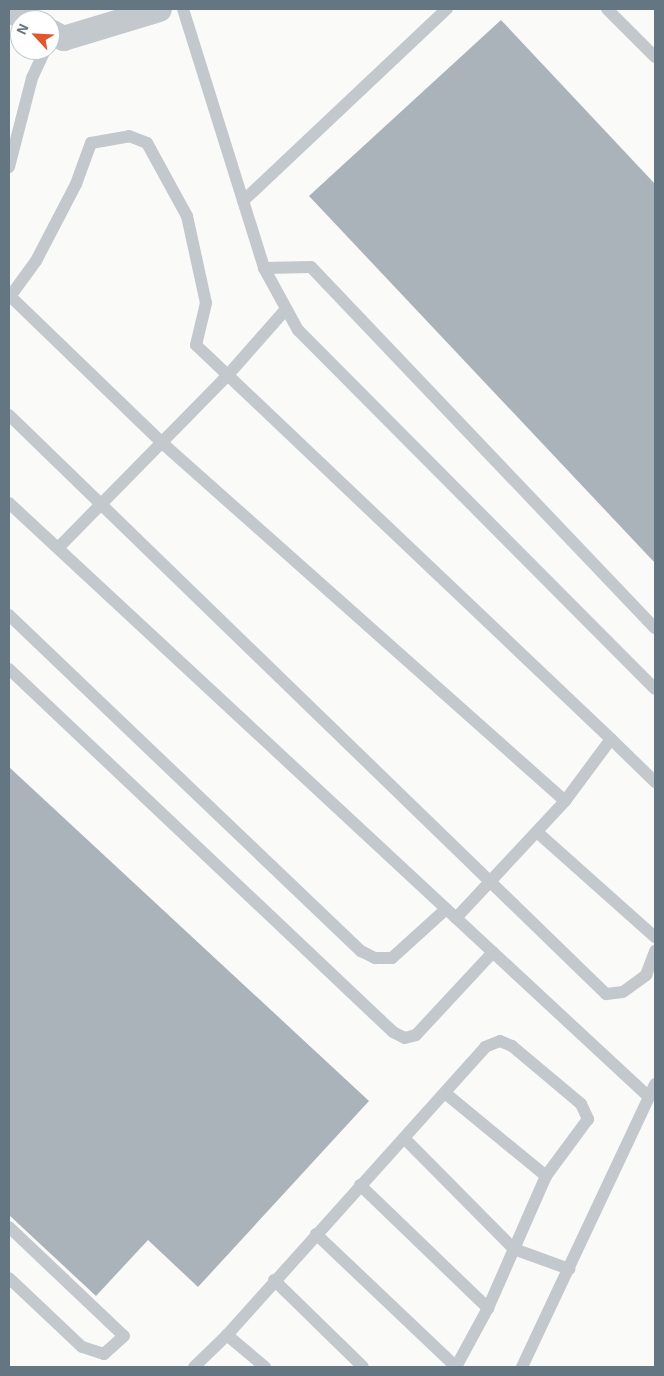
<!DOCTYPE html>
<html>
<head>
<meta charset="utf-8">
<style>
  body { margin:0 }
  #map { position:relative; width:664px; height:1376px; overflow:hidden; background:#fafaf8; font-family:"Exo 2",sans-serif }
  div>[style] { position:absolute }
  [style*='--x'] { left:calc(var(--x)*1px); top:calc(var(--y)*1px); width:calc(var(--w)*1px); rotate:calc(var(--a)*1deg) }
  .building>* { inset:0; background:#aab3b9 }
  .lane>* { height:12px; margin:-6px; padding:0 6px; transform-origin:6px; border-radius:6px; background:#c3c8cc }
  .street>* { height:25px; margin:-12.5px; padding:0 12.5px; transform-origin:12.5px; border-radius:12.5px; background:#c3c8cc }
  span { translate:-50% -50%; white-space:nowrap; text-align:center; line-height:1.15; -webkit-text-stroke:5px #fff; paint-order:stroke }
  .frame { position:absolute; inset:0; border:10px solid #657683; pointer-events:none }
  .north { position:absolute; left:10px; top:10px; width:50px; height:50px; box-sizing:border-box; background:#fff; border:1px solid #c1c8cd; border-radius:50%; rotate:295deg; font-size:14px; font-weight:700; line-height:20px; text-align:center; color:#657683 }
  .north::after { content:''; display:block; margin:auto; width:18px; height:22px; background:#e4572e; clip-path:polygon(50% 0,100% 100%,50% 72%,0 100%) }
</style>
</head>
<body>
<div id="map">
  <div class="building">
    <div style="clip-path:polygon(501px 20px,655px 184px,655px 563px,309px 196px)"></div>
    <div style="clip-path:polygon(9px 767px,369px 1101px,198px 1287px,148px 1240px,96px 1296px,9px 1215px)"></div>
  </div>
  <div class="lane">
    <div style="--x:183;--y:9;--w:271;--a:72.6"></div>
    <div style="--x:264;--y:268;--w:71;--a:61.3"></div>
    <div style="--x:298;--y:330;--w:506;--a:45.16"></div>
    <div style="--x:607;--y:9;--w:68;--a:45"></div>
    <div style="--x:9;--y:167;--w:92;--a:-75.5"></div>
    <div style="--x:32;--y:78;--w:31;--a:-65"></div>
    <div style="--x:243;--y:201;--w:280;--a:-43.3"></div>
    <div style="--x:264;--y:268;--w:47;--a:-1.2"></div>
    <div style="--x:311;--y:267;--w:499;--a:46.4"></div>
    <div style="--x:10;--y:296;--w:209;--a:44"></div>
    <div style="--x:160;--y:441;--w:542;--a:41.63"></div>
    <div style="--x:9;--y:298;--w:46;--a:-53.9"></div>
    <div style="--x:36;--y:261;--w:87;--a:-62.5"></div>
    <div style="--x:76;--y:184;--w:44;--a:-69.9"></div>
    <div style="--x:91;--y:143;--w:39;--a:-10"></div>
    <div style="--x:129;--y:136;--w:19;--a:21"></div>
    <div style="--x:147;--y:143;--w:83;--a:61.3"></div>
    <div style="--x:187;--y:216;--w:89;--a:77.7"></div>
    <div style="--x:206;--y:303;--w:43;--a:103.4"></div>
    <div style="--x:196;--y:345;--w:572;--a:43.51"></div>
    <div style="--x:9;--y:415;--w:832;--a:44.12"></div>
    <div style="--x:606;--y:994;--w:17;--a:-7"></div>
    <div style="--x:623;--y:992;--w:29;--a:-36"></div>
    <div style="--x:646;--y:975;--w:26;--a:-69"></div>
    <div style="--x:9;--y:503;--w:873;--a:42.87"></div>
    <div style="--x:58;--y:548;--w:241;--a:-45.5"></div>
    <div style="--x:227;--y:376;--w:89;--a:-48.6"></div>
    <div style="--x:9;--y:615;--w:487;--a:43.7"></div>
    <div style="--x:361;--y:951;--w:16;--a:27"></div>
    <div style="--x:375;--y:958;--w:17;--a:0"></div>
    <div style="--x:392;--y:958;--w:73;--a:-42.2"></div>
    <div style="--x:9;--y:669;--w:528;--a:43.39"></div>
    <div style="--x:393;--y:1032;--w:13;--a:27"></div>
    <div style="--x:405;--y:1038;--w:11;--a:-15"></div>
    <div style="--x:416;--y:1035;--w:113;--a:-47.1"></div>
    <div style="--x:537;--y:832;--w:158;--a:41.7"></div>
    <div style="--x:456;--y:918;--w:160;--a:-47"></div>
    <div style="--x:565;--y:801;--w:77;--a:-53.4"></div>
    <div style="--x:611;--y:739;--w:62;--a:44.3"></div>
    <div style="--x:445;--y:1093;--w:131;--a:39.4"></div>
    <div style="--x:404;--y:1138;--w:156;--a:45.3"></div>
    <div style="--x:514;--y:1249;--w:59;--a:20"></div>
    <div style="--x:360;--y:1185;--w:178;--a:43.9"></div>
    <div style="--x:9;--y:1227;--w:158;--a:43.5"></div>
    <div style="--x:124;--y:1336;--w:27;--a:138"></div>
    <div style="--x:104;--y:1354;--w:23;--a:-162"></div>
    <div style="--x:82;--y:1347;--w:100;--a:-136.6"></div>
    <div style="--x:316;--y:1234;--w:193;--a:43.5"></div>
    <div style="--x:274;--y:1280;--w:124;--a:44.3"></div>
    <div style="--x:194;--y:1367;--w:46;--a:-44.1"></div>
    <div style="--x:265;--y:1367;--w:50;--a:-139.9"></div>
    <div style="--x:227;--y:1335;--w:387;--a:-48.1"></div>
    <div style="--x:485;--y:1047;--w:16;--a:-22"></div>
    <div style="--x:500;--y:1041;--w:13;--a:23"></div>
    <div style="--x:512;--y:1046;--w:90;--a:40"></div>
    <div style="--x:581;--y:1104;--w:17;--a:65"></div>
    <div style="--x:588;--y:1119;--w:71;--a:126.4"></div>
    <div style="--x:546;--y:1176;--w:144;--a:113.7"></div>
    <div style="--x:488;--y:1308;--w:67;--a:118.5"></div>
    <div style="--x:522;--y:1367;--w:313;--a:-64.8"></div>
  </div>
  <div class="street">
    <div style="--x:16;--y:9;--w:5;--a:79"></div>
    <div style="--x:17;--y:14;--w:13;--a:27"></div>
    <div style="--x:50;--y:31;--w:15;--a:28"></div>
    <div style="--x:63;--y:38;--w:100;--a:-16.8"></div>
  </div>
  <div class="frame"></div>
  <div class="north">N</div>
</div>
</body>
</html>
